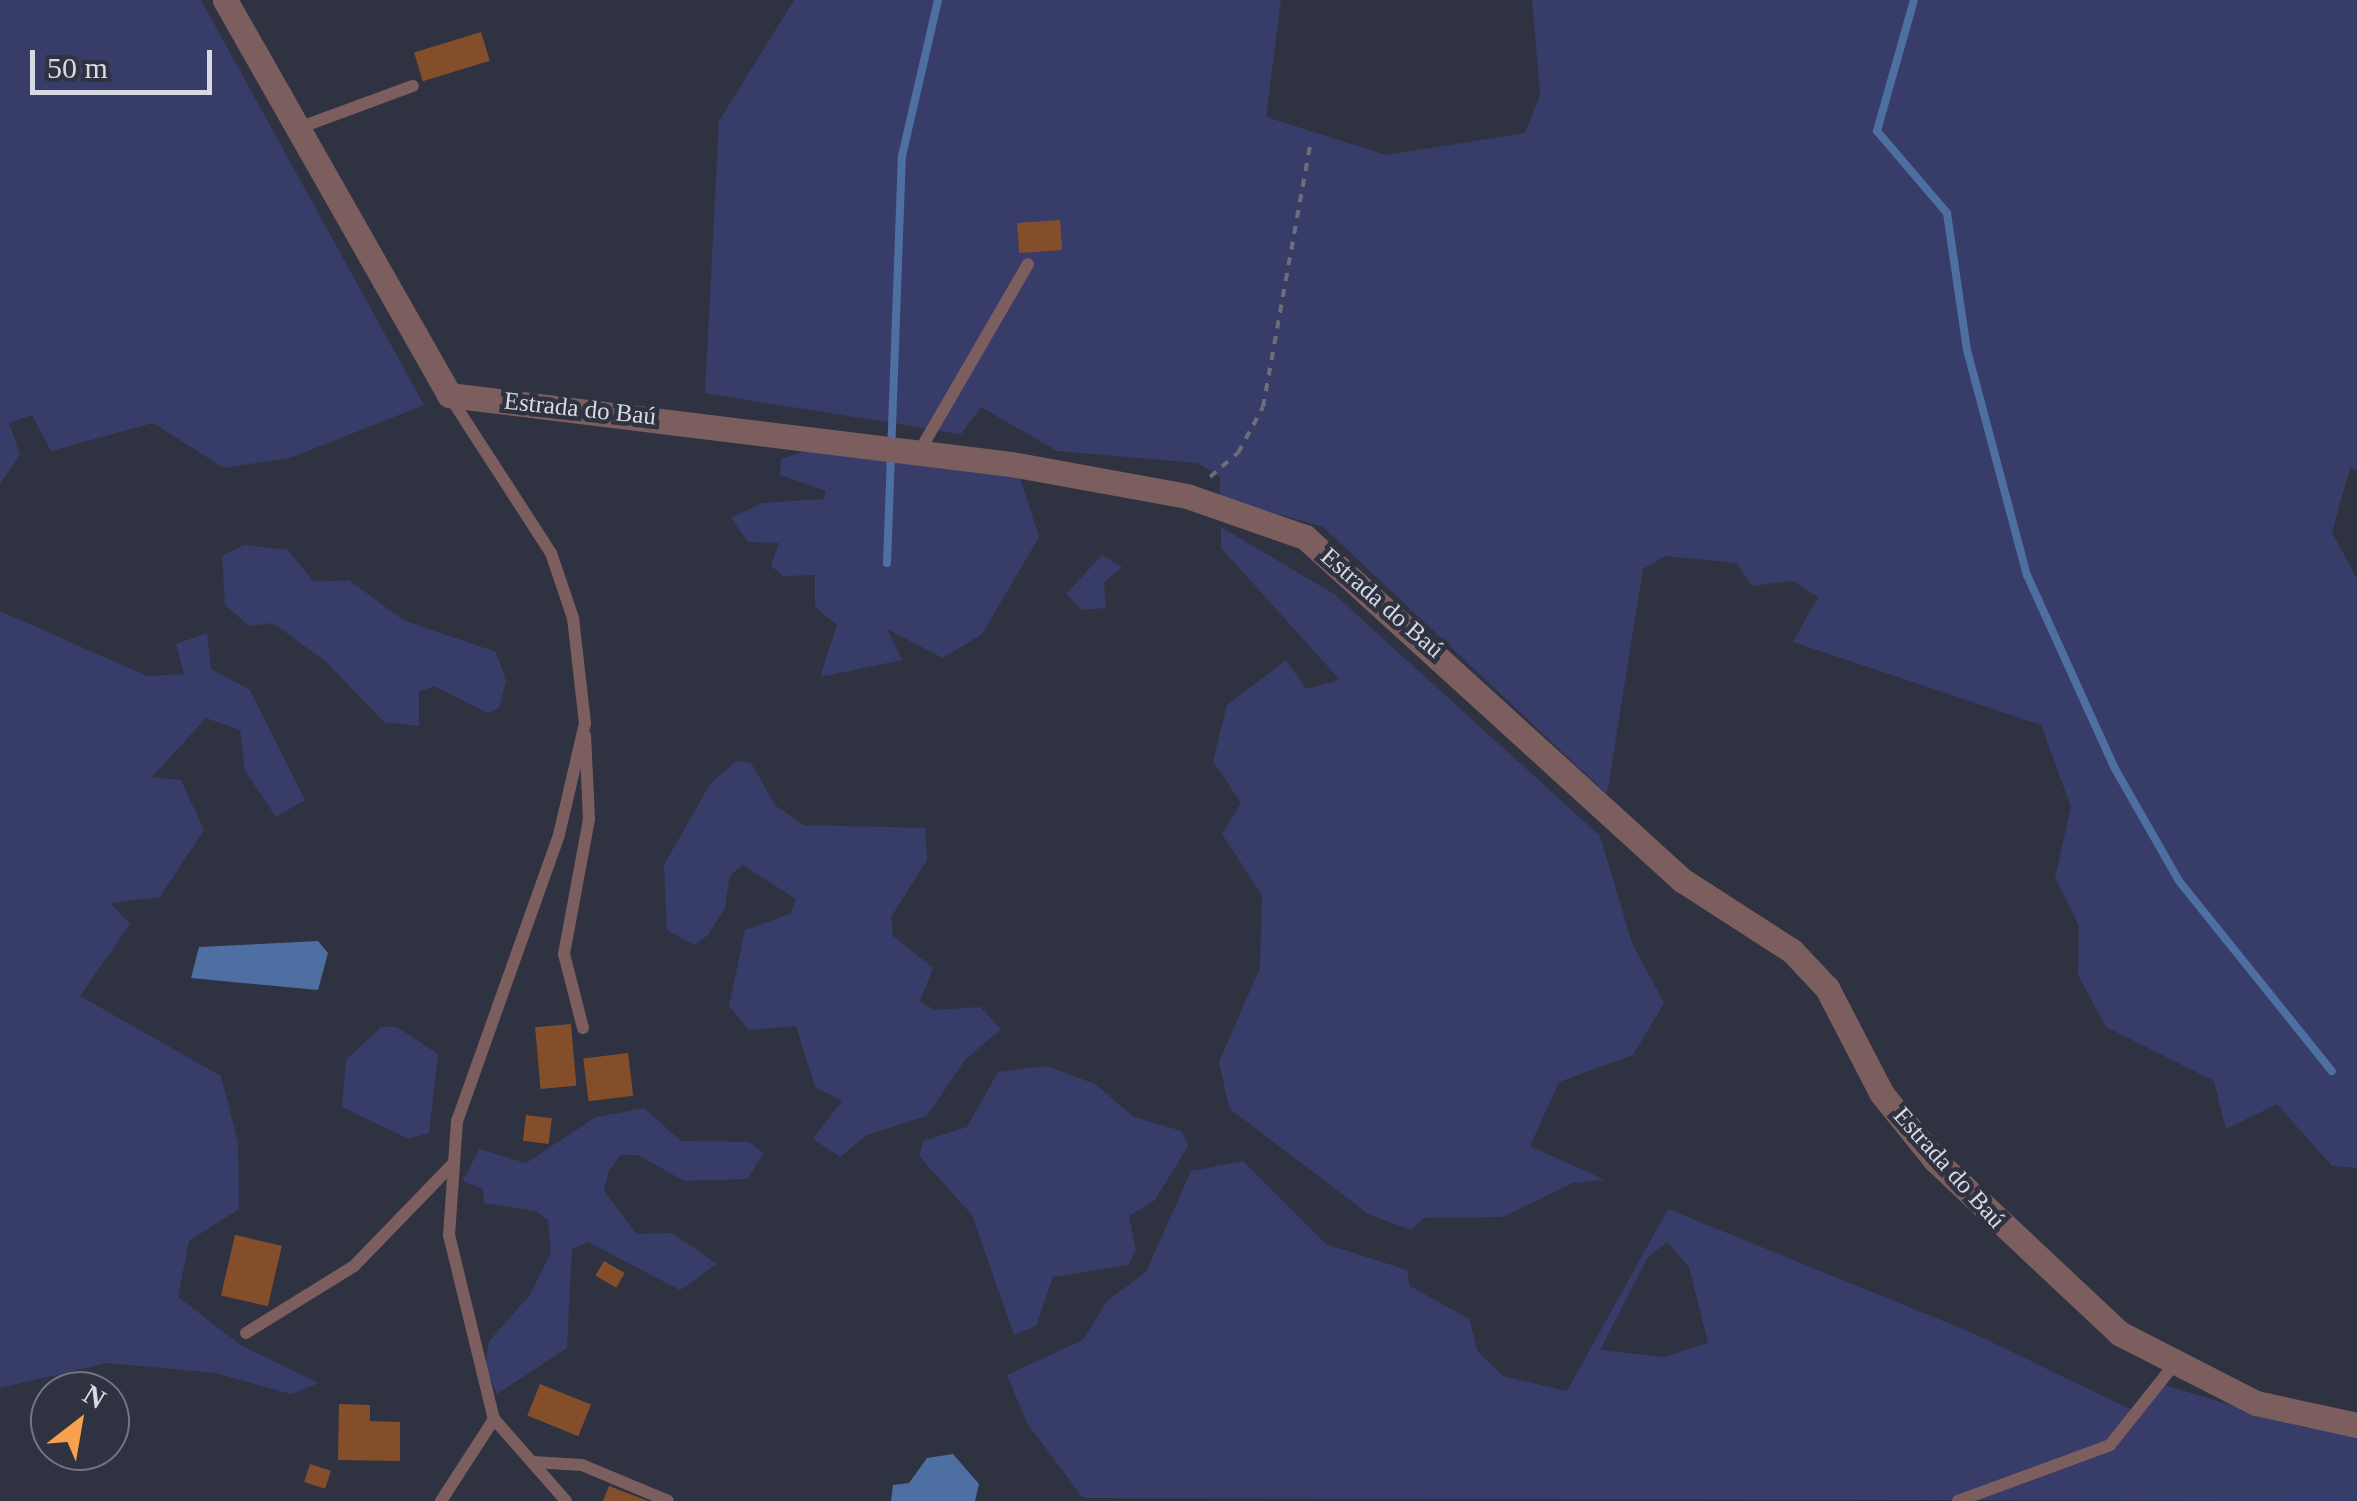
<!DOCTYPE html>
<html>
<head>
<meta charset="utf-8">
<style>
  body { margin:0 }
  #map { position:relative; width:2357px; height:1501px; overflow:hidden; background:#2f3241; font-family:"Times New Roman",serif }
  div>[style] { position:absolute }
  [style*='--x'] { left:calc(var(--x)*1px); top:calc(var(--y)*1px); width:calc(var(--w)*1px); rotate:calc(var(--a)*1deg) }
  .green>* { inset:0; background:#383c68 }
  .water>* { inset:0; background:#4d6fa2 }
  .stream>* { height:8px; margin:-4px; padding:0 4px; transform-origin:4px; border-radius:4px; background:#4d6fa2 }
  .building>* { inset:0; background:#854e2b; transform-origin:0 0 }
  .path>* { height:4px; margin-top:-2px; transform-origin:0; background:repeating-linear-gradient(90deg,#6c6e7c 0 8px,transparent 0 16px) }
  .lane>* { height:12px; margin:-6px; padding:0 6px; transform-origin:6px; border-radius:6px; background:#7c5e5f }
  .street>* { height:25px; margin:-12.5px; padding:0 12.5px; transform-origin:12.5px; border-radius:12.5px; background:#7c5e5f }
  span { translate:-50% -50%; white-space:nowrap; text-align:center; line-height:1.15; -webkit-text-stroke:9px #2f3241; paint-order:stroke }
  .street-label { font-size:25px; color:#d7d9e3 }
  .north { position:absolute; left:30px; top:1371px; width:100px; height:100px; box-sizing:border-box; background:#2f3241; border:2px solid #727582; border-radius:50%; rotate:31deg; font-size:28px; font-weight:700; line-height:40px; text-align:center; color:#d7d9e3 }
  .north::after { content:''; display:block; margin:auto; width:35px; height:45px; background:#f8a04b; clip-path:polygon(50% 0,100% 100%,50% 72%,0 100%) }
  .scale { position:absolute; left:30px; top:50px; width:182px; height:45px; box-sizing:border-box; border:5px solid #d7d9e3; border-top:0; padding-left:12px; font-size:30px; line-height:35px; white-space:nowrap; color:#d7d9e3; -webkit-text-stroke:8px #2f3241; paint-order:stroke }
</style>
</head>
<body>
<div id="map">
  <div class="green">
    <div style="clip-path:polygon(0 0,201px 0,424px 405px,293px 457px,224px 468px,153px 423px,51px 451px,32px 415px,9px 423px,20px 455px,0 484px)"></div>
    <div style="clip-path:polygon(794px 0,1281px 0,1266px 117px,1386px 155px,1525px 133px,1540px 95px,1532px 0,2357px 0,2357px 470px,2350px 468px,2332px 532px,2357px 579px,2357px 1168px,2332px 1166px,2277px 1104px,2226px 1129px,2214px 1081px,2106px 1027px,2078px 975px,2079px 926px,2055px 878px,2071px 807px,2041px 725px,1793px 642px,1818px 597px,1793px 581px,1752px 586px,1737px 563px,1665px 556px,1643px 569px,1607px 794px,1323px 527px,1220px 497px,1220px 477px,1198px 463px,1057px 451px,981px 407px,961px 434px,705px 393px,719px 121px)"></div>
    <div style="clip-path:polygon(805px 451px,1020px 478px,1039px 537px,982px 634px,943px 658px,887px 629px,902px 660px,820px 677px,837px 625px,815px 607px,815px 575px,783px 576px,771px 566px,779px 543px,748px 542px,731px 518px,762px 503px,824px 499px,826px 491px,780px 475px,781px 459px)"></div>
    <div style="clip-path:polygon(1221px 527px,1334px 594px,1600px 836px,1632px 943px,1664px 1003px,1633px 1055px,1559px 1082px,1530px 1146px,1605px 1180px,1573px 1183px,1503px 1217px,1424px 1218px,1411px 1230px,1368px 1214px,1229px 1108px,1219px 1062px,1260px 968px,1262px 895px,1222px 834px,1241px 803px,1213px 761px,1227px 705px,1286px 660px,1306px 689px,1340px 680px,1221px 548px)"></div>
    <div style="clip-path:polygon(244px 545px,288px 550px,314px 582px,349px 580px,403px 620px,496px 652px,506px 681px,499px 708px,488px 713px,434px 686px,419px 692px,419px 726px,384px 722px,326px 662px,273px 623px,249px 626px,225px 605px,222px 556px)"></div>
    <div style="clip-path:polygon(1102px 555px,1122px 567px,1104px 582px,1106px 608px,1082px 610px,1066px 594px)"></div>
    <div style="clip-path:polygon(0 611px,147px 676px,184px 674px,176px 644px,207px 633px,211px 669px,250px 690px,305px 800px,276px 817px,245px 771px,240px 730px,206px 718px,152px 777px,181px 780px,204px 830px,160px 897px,110px 903px,130px 924px,80px 996px,221px 1076px,238px 1143px,239px 1209px,189px 1241px,178px 1297px,242px 1346px,319px 1383px,291px 1394px,216px 1373px,107px 1363px,0 1388px)"></div>
    <div style="clip-path:polygon(736px 761px,751px 763px,776px 806px,804px 825px,925px 828px,927px 860px,891px 917px,893px 936px,933px 968px,920px 1001px,934px 1010px,980px 1007px,1001px 1029px,965px 1060px,927px 1116px,867px 1135px,840px 1157px,813px 1139px,842px 1101px,815px 1087px,796px 1026px,749px 1030px,729px 1006px,745px 930px,790px 914px,796px 899px,743px 865px,730px 875px,725px 908px,707px 936px,694px 945px,667px 930px,664px 865px,710px 784px)"></div>
    <div style="clip-path:polygon(381px 1027px,397px 1027px,438px 1054px,429px 1133px,409px 1139px,342px 1107px,346px 1060px)"></div>
    <div style="clip-path:polygon(1047px 1066px,1095px 1084px,1134px 1117px,1182px 1131px,1188px 1146px,1155px 1200px,1129px 1216px,1136px 1251px,1128px 1265px,1053px 1277px,1036px 1326px,1014px 1335px,972px 1215px,919px 1156px,923px 1141px,967px 1127px,998px 1072px)"></div>
    <div style="clip-path:polygon(644px 1108px,681px 1141px,749px 1142px,764px 1153px,747px 1179px,684px 1181px,638px 1155px,620px 1155px,608px 1173px,604px 1191px,637px 1234px,672px 1233px,717px 1264px,680px 1290px,588px 1242px,572px 1249px,567px 1348px,497px 1394px,485px 1369px,489px 1341px,530px 1295px,551px 1252px,548px 1220px,536px 1211px,484px 1203px,483px 1189px,463px 1181px,479px 1149px,526px 1163px,596px 1117px)"></div>
    <div style="clip-path:polygon(evenodd,1243px 1161px,1326px 1244px,1407px 1270px,1410px 1286px,1469px 1319px,1478px 1352px,1503px 1376px,1567px 1391px,1668px 1209px,1975px 1334px,2140px 1414px,2161px 1384px,2306px 1428px,2357px 1431px,2357px 1501px,1083px 1498px,1027px 1423px,1007px 1375px,1083px 1340px,1107px 1301px,1146px 1272px,1191px 1171px,1243px 1161px,1667px 1242px,1689px 1267px,1708px 1343px,1664px 1357px,1600px 1350px,1648px 1257px,1667px 1242px)"></div>
  </div>
  <div class="water">
    <div style="clip-path:polygon(318px 941px,328px 953px,318px 990px,191px 978px,199px 947px)"></div>
    <div style="clip-path:polygon(953px 1454px,979px 1484px,975px 1501px,891px 1501px,893px 1485px,909px 1483px,927px 1458px)"></div>
  </div>
  <div class="stream">
    <div style="--x:1914;--y:0;--w:136;--a:105.8"></div>
    <div style="--x:1877;--y:131;--w:108;--a:49.5"></div>
    <div style="--x:1947;--y:213;--w:138;--a:81.7"></div>
    <div style="--x:1967;--y:350;--w:233;--a:75.1"></div>
    <div style="--x:2027;--y:575;--w:211;--a:65.6"></div>
    <div style="--x:2114;--y:767;--w:131;--a:60.3"></div>
    <div style="--x:2179;--y:881;--w:244;--a:51.2"></div>
    <div style="--x:887;--y:563;--w:407;--a:-87.9"></div>
    <div style="--x:902;--y:156;--w:160;--a:-77"></div>
  </div>
  <div class="building">
    <div style="left:481px;top:32px;width:30px;height:70px;rotate:73deg"></div>
    <div style="left:1060px;top:220px;width:30px;height:43px;rotate:86deg"></div>
    <div style="left:571px;top:1024px;width:62px;height:36px;rotate:85deg"></div>
    <div style="left:628px;top:1053px;width:43px;height:45px;rotate:83deg"></div>
    <div style="left:526px;top:1115px;width:26px;height:26px;rotate:7deg"></div>
    <div style="left:235px;top:1235px;width:48px;height:62px;rotate:13deg"></div>
    <div style="left:604px;top:1261px;width:24px;height:17px;rotate:30deg"></div>
    <div style="left:540px;top:1384px;width:55px;height:34px;rotate:22deg"></div>
    <div style="clip-path:polygon(339px 1404px,370px 1405px,370px 1421px,400px 1422px,400px 1461px,338px 1460px)"></div>
    <div style="left:310px;top:1464px;width:22px;height:19px;rotate:18deg"></div>
    <div style="clip-path:polygon(609px 1486px,648px 1501px,603px 1501px)"></div>
  </div>
  <div class="path">
    <div style="--x:1210;--y:477;--w:37;--a:-41"></div>
    <div style="--x:1238;--y:453;--w:52;--a:-61.5"></div>
    <div style="--x:1263;--y:407;--w:264;--a:-79.8"></div>
  </div>
  <div class="lane">
    <div style="--x:304;--y:126;--w:116;--a:-20.2"></div>
    <div style="--x:450;--y:397;--w:186;--a:57.1"></div>
    <div style="--x:551;--y:553;--w:69;--a:71.3"></div>
    <div style="--x:573;--y:618;--w:106;--a:83.5"></div>
    <div style="--x:585;--y:723;--w:115;--a:103.1"></div>
    <div style="--x:559;--y:835;--w:304;--a:109.6"></div>
    <div style="--x:457;--y:1121;--w:114;--a:94"></div>
    <div style="--x:449;--y:1235;--w:189;--a:76.3"></div>
    <div style="--x:494;--y:1419;--w:109;--a:48.7"></div>
    <div style="--x:919;--y:452;--w:217;--a:-59.9"></div>
    <div style="--x:583;--y:1028;--w:76;--a:-104.4"></div>
    <div style="--x:564;--y:954;--w:137;--a:-79.5"></div>
    <div style="--x:589;--y:819;--w:84;--a:-92.7"></div>
    <div style="--x:246;--y:1333;--w:127;--a:-31.8"></div>
    <div style="--x:354;--y:1266;--w:141;--a:-45.9"></div>
    <div style="--x:533;--y:1462;--w:49;--a:3.5"></div>
    <div style="--x:582;--y:1465;--w:93;--a:22.7"></div>
    <div style="--x:441;--y:1501;--w:98;--a:-57.1"></div>
    <div style="--x:1958;--y:1501;--w:162;--a:-20.2"></div>
    <div style="--x:2110;--y:1445;--w:101;--a:-51.4"></div>
  </div>
  <div class="street">
    <div style="--x:225;--y:0;--w:454;--a:60.4"></div>
    <div style="--x:449;--y:395;--w:566;--a:7"></div>
    <div style="--x:1011;--y:464;--w:179;--a:10.3"></div>
    <div style="--x:1187;--y:496;--w:125;--a:19.2"></div>
    <div style="--x:1305;--y:537;--w:510;--a:42.3"></div>
    <div style="--x:1682;--y:880;--w:131;--a:32.8"></div>
    <div style="--x:1792;--y:951;--w:51;--a:46.6"></div>
    <div style="--x:1827;--y:988;--w:119;--a:62.6"></div>
    <div style="--x:1882;--y:1094;--w:85;--a:51.2"></div>
    <div style="--x:1935;--y:1160;--w:253;--a:43.2"></div>
    <div style="--x:2119;--y:1333;--w:154;--a:27.1"></div>
    <div style="--x:2256;--y:1403;--w:103;--a:12.3"></div>
  </div>
  <div class="street-label">
    <span style="left:580px;top:409px;rotate:6deg">Estrada do Baú</span>
    <span style="left:1382px;top:603px;rotate:41deg">Estrada do Baú</span>
    <span style="left:1949px;top:1168px;rotate:48deg">Estrada do Baú</span>
  </div>
  <div class="north">N</div>
  <div class="scale">50 m</div>
</div>
</body>
</html>
